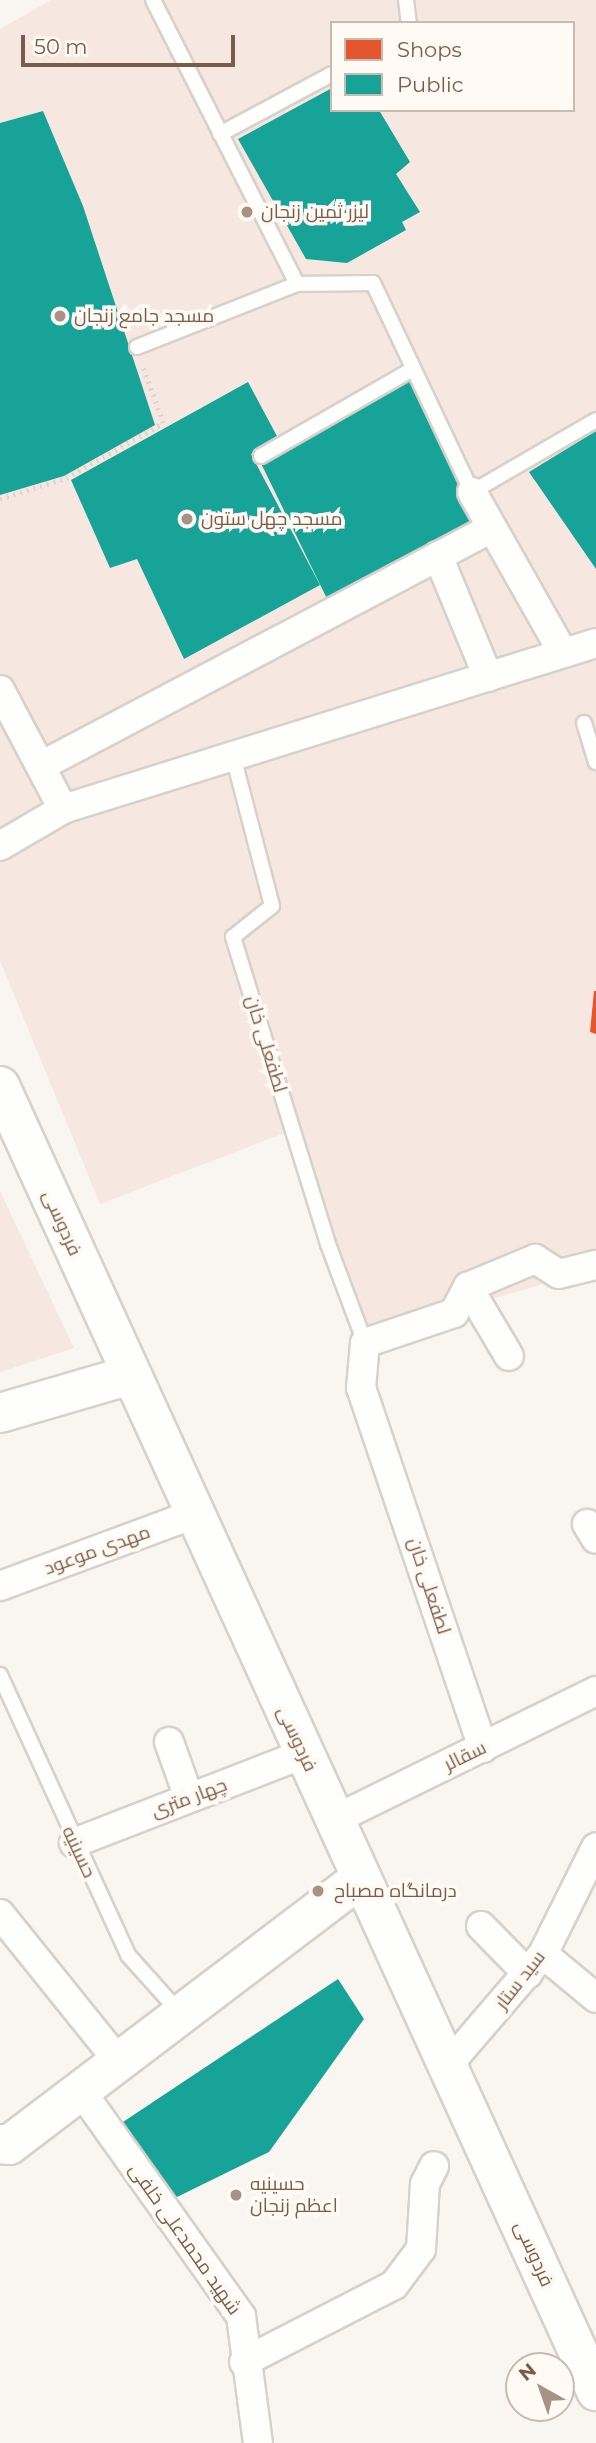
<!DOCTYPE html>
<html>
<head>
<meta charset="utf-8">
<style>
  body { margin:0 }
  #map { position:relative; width:596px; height:2443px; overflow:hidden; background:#f9f5f0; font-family:Montserrat,Cairo,sans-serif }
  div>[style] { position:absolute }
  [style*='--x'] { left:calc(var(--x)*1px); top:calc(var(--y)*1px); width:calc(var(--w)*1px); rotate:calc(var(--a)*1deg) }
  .commercial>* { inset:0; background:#f6e8e1 }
  .shops>* { inset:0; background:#e4572e }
  .public>* { inset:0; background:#17a398; transform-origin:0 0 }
  .path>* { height:4.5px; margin-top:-2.25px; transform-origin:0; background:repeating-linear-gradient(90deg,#dcd5d0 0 2px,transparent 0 7px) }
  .roads { filter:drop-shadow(2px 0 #d7d1cb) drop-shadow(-2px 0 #d7d1cb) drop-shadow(0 2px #d7d1cb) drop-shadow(0 -2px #d7d1cb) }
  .lane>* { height:14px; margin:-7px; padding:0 7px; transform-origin:7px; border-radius:7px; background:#fefefd }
  .street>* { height:28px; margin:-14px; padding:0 14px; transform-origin:14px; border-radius:14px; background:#fefefd }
  .secondary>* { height:38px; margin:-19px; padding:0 19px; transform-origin:19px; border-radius:19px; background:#fefefd }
  .dots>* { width:19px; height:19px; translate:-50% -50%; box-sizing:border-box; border:4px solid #fffaf3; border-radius:50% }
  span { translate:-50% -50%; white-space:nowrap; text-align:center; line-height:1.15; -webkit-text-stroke:7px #fffaf3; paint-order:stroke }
  .poi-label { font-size:19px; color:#7a5c4d }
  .left { translate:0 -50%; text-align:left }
  .street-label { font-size:19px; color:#7a5c4d }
  .legend { position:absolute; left:330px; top:21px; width:245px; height:91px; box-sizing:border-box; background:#fffaf3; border:2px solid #cabbb1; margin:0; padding:9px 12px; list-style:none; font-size:21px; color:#7a5c4d }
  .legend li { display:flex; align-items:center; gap:14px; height:35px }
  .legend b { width:35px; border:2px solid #cabbb1 }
  .north { position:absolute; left:505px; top:2352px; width:70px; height:70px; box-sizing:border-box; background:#fffaf3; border:2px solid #cabbb1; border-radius:50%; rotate:320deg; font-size:19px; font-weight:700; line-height:28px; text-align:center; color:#7a5c4d }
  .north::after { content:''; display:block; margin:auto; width:24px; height:32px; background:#a69286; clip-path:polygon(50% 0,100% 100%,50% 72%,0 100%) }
  .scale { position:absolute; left:21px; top:35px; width:214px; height:32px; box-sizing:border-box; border:4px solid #7a5c4d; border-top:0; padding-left:9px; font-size:21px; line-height:24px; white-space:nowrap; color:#7a5c4d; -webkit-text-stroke:5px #fffaf3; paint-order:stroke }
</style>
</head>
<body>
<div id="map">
  <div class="commercial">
    <div style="clip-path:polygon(evenodd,51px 0,596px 0,596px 1269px,369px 1334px,292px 1130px,100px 1204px,0 961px,0 29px,51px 0,332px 23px,573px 23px,573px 110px,332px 110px,332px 23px)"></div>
    <div style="clip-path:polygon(0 1191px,74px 1348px,0 1372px)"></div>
  </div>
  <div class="shops">
    <div style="clip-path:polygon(594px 991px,596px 991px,596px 1034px,590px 1032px)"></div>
  </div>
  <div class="public">
    <div style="clip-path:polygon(332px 88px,332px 110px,379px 110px,410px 162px,396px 174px,420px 212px,402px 222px,406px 230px,347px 263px,306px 259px,238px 139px)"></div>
    <div style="clip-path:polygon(43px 111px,83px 206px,155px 425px,64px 476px,0 495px,0 123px)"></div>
    <div style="left:408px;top:377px;width:168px;height:170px;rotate:64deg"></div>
    <div style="clip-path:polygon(248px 382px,278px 438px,251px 454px,320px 585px,184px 659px,137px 559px,110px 568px,71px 480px)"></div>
    <div style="clip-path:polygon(596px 431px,596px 569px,529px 472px)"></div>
    <div style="clip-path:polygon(338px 1979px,364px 2019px,269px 2152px,177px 2197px,171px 2193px,123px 2122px)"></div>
  </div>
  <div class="path">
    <div style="--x:0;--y:499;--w:69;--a:-17.7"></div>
    <div style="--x:66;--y:478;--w:112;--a:-29.6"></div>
    <div style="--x:163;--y:423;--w:59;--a:-109.7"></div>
  </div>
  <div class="roads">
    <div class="lane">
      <div style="--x:153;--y:0;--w:318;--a:63.1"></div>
      <div style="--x:297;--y:284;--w:76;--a:-0.8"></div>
      <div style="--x:373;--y:283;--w:231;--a:64.7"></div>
      <div style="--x:472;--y:492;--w:143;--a:-30.1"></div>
      <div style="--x:406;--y:0;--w:23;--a:83"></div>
      <div style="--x:220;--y:134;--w:127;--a:-28.2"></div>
      <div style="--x:137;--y:347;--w:172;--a:-21.5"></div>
      <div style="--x:261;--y:456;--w:175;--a:-29.8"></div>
      <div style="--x:584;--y:723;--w:41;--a:72.9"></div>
      <div style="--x:233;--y:756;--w:155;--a:75.4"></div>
      <div style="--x:272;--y:906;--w:50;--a:141.5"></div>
      <div style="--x:233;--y:937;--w:321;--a:72.8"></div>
      <div style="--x:328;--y:1244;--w:106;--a:69.5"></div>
      <div style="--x:0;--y:1675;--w:308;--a:65.4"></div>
      <div style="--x:128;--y:1955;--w:79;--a:48.1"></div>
    </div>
    <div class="street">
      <div style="--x:472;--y:492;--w:185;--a:60.5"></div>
      <div style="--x:438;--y:556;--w:131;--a:67.5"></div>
      <div style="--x:0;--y:690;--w:135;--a:62.1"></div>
      <div style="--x:41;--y:766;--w:510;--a:-27.82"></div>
      <div style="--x:0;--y:846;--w:73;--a:-30.4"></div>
      <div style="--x:63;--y:809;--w:558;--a:-17.3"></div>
      <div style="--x:468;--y:1287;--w:80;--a:59.3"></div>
      <div style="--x:587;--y:1524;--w:17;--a:59"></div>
      <div style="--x:0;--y:1586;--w:208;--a:-20.3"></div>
      <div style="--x:169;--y:1742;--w:59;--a:70.3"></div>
      <div style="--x:483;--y:1748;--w:380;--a:-108.7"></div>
      <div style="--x:361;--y:1388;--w:45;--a:-84.9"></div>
      <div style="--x:365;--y:1343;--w:94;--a:-18.6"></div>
      <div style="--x:454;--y:1313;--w:30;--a:-62"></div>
      <div style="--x:468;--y:1287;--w:73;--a:-22.7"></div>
      <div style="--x:535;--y:1259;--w:28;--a:32"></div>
      <div style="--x:559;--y:1274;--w:38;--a:-14"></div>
      <div style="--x:334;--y:1820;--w:292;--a:-26.2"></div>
      <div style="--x:74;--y:1843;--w:247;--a:-21.2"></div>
      <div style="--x:0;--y:1914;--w:190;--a:51.2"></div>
      <div style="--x:481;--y:1926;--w:67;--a:45.6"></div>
      <div style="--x:543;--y:1954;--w:69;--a:39.7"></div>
      <div style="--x:448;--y:2065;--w:146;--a:-49.4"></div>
      <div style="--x:543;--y:1954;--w:119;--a:-63.6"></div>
      <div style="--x:81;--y:2091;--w:276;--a:54.6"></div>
      <div style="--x:241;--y:2316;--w:128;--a:82.4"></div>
      <div style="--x:244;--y:2362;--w:169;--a:-27.2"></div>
      <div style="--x:394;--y:2285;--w:45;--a:-53.1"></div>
      <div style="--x:421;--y:2249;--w:65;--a:-86.5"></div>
      <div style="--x:425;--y:2184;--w:20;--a:-63"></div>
    </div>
    <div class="secondary">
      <div style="--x:0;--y:1086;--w:1435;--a:65.45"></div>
      <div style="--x:0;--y:1413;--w:136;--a:-16.2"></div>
      <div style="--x:0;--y:2144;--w:9;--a:6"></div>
      <div style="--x:9;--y:2145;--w:442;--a:-37.2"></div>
    </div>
  </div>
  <div class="dots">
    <div style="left:247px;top:212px;background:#a69286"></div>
    <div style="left:60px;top:316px;background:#a69286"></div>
    <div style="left:187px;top:519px;background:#a69286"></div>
    <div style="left:318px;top:1891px;background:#a69286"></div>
    <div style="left:236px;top:2195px;background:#a69286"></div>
  </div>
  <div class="poi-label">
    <span class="left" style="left:261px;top:212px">لیزر ثمین زنجان</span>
    <span class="left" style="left:74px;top:316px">مسجد جامع زنجان</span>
    <span class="left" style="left:201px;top:519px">مسجد چهل ستون</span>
    <span class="left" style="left:334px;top:1891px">درمانگاه مصباح</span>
    <span class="left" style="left:250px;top:2195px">حسینیه<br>اعظم زنجان</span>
  </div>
  <div class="street-label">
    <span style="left:266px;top:1044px;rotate:73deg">لطفعلی خان</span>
    <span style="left:62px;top:1223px;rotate:66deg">فردوسی</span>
    <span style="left:97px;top:1550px;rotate:-20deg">مهدی موعود</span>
    <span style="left:429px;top:1586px;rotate:72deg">لطفعلی خان</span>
    <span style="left:297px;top:1739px;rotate:65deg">فردوسی</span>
    <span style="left:465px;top:1756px;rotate:-26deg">سقالر</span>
    <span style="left:189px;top:1798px;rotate:-21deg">چهار متری</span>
    <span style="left:79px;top:1852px;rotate:65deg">حسینیه</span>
    <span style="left:520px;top:1980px;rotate:-52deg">سید ستار</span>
    <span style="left:185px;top:2239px;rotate:55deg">شهید محمدعلی خلفی</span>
    <span style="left:534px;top:2254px;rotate:66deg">فردوسی</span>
  </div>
  <ul class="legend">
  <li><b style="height:19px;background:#e4572e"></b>Shops</li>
  <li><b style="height:19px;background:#17a398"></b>Public</li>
  </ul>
  <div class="north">N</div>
  <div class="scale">50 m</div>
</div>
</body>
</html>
